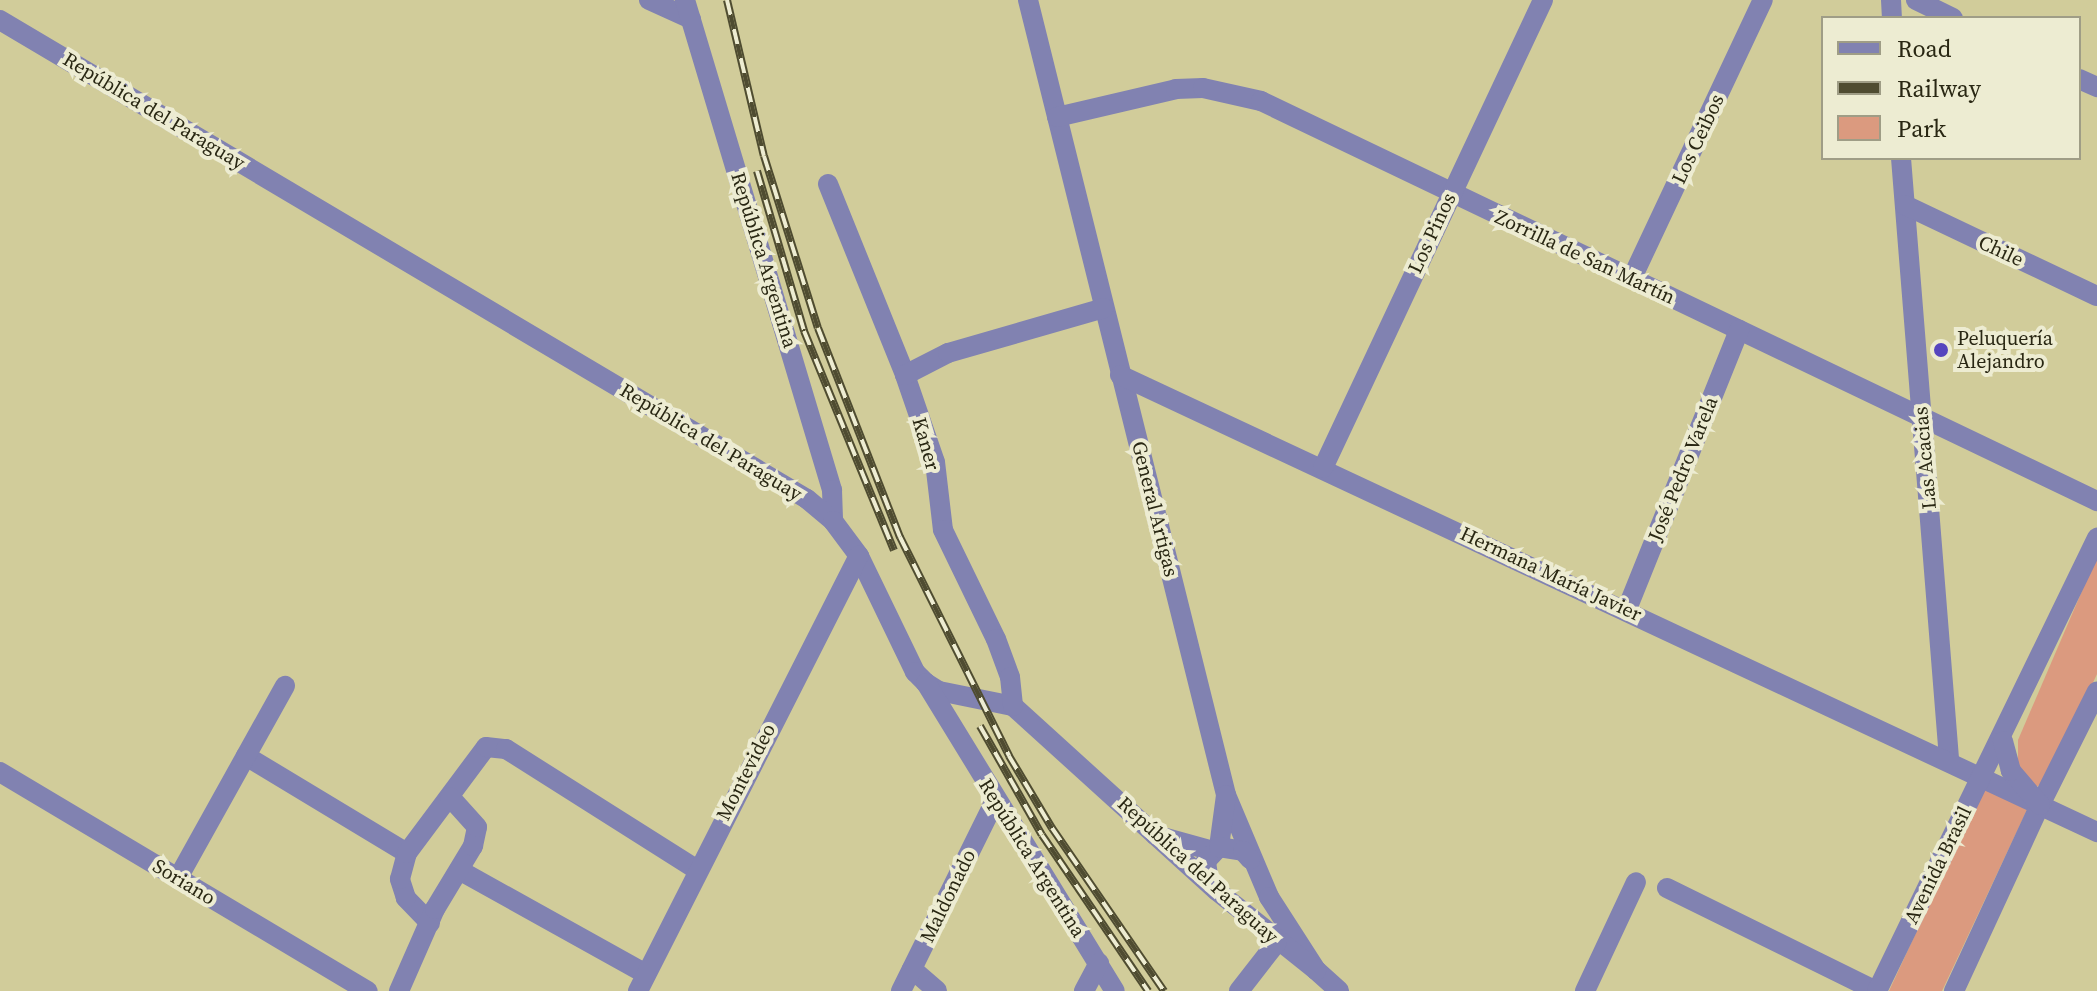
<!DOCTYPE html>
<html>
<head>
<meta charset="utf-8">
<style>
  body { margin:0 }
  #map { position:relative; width:2097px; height:991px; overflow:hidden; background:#d1cc9a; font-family:"Source Serif 4",serif }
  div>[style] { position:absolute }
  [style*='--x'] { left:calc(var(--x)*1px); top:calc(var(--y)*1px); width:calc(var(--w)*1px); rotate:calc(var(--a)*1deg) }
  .green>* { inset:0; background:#db9a7f }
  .minor>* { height:20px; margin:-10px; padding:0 10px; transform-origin:10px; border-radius:10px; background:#8182b1 }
  .rail>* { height:8px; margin-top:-4px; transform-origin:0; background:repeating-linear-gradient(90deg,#edecd2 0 15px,#4f4c31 0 30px); box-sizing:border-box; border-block:2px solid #4f4c31 }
  .dots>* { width:22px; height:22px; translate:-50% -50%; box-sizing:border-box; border:4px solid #edecd2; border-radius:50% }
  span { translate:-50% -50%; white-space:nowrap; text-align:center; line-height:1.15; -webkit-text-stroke:8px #edecd2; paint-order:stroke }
  .street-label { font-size:20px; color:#292713 }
  .poi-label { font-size:20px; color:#292713 }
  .left { translate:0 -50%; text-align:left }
  .legend { position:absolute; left:1821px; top:16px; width:260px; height:144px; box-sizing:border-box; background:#edecd2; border:2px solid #9f9d86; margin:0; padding:10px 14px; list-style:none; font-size:24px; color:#292713 }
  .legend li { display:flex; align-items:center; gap:16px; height:40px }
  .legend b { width:40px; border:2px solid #9f9d86 }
</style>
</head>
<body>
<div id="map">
  <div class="green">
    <div style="clip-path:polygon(2097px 556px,2097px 674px,2048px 779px,2035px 788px,2018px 766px,2018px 740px)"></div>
    <div style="clip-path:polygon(1988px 786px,2027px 810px,1942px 991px,1889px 991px,1982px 790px)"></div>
  </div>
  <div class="minor">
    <div style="--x:649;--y:0;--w:46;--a:24.3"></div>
    <div style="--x:685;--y:0;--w:512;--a:73.3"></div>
    <div style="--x:832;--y:490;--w:31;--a:88"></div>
    <div style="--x:1028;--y:0;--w:819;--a:76.01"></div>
    <div style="--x:1226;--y:795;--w:111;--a:67.1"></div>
    <div style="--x:1269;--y:897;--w:87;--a:57.2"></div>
    <div style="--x:1316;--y:970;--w:31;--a:42"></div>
    <div style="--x:1891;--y:0;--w:18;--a:87"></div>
    <div style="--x:1916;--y:0;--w:41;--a:25.9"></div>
    <div style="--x:0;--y:20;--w:938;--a:30.69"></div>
    <div style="--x:807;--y:499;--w:34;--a:40"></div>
    <div style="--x:833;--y:521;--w:44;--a:53.4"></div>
    <div style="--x:859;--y:556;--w:129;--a:64.2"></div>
    <div style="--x:915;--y:672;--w:16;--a:45"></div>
    <div style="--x:926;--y:683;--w:15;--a:32"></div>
    <div style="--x:939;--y:691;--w:76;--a:11.5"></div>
    <div style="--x:1013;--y:706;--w:275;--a:42.2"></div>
    <div style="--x:1217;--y:891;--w:127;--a:38.6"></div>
    <div style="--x:2079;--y:79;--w:20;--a:24"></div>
    <div style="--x:1057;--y:117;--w:122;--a:-13.2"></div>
    <div style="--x:1176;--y:89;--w:27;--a:-2"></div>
    <div style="--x:1203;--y:88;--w:59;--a:12.6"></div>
    <div style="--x:1261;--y:101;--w:927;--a:25.57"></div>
    <div style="--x:1901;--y:158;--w:603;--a:85.43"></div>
    <div style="--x:828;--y:184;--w:206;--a:68"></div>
    <div style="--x:905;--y:375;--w:92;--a:71"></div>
    <div style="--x:935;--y:462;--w:68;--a:83.3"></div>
    <div style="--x:943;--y:530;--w:121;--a:64.1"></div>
    <div style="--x:996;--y:639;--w:40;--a:69.8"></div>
    <div style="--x:1010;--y:677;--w:29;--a:84"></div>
    <div style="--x:1905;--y:205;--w:212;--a:25.4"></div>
    <div style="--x:1632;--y:278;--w:307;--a:-64.8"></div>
    <div style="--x:905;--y:375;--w:48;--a:-27.1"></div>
    <div style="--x:948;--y:353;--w:162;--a:-16.1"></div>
    <div style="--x:1120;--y:375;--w:1079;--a:25.07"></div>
    <div style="--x:1323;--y:468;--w:517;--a:-64.82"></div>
    <div style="--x:1627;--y:609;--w:301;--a:-68.1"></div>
    <div style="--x:926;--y:683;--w:361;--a:58.5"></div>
    <div style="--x:246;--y:756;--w:188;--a:31.1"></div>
    <div style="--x:0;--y:772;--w:428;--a:30.8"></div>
    <div style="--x:2040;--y:805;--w:127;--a:-63.4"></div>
    <div style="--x:1155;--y:835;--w:60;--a:15.4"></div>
    <div style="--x:1219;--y:847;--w:52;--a:-82.3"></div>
    <div style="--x:459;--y:870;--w:214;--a:29.1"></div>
    <div style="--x:178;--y:878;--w:220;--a:-60.9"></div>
    <div style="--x:1209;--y:883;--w:22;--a:-98"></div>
    <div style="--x:1206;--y:861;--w:19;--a:-47"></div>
    <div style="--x:1219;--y:847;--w:24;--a:9"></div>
    <div style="--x:1243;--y:851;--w:11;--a:49"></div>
    <div style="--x:1667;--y:888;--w:233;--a:26.2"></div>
    <div style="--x:430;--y:923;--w:35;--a:-134"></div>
    <div style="--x:406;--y:898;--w:20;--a:-108"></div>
    <div style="--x:400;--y:879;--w:27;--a:-75"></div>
    <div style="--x:407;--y:853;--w:132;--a:-53.3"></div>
    <div style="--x:486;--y:747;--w:20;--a:6"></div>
    <div style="--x:506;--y:749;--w:225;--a:32.3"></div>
    <div style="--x:912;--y:969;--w:33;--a:41"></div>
    <div style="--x:399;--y:991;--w:90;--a:-66.3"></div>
    <div style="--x:435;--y:909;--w:74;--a:-58.9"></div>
    <div style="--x:473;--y:846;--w:19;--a:-78"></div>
    <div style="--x:477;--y:827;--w:40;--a:-132"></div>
    <div style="--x:638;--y:991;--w:488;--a:-63.1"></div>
    <div style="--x:901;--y:991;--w:212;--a:-63.7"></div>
    <div style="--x:1084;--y:991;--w:32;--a:-62"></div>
    <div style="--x:1239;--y:991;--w:62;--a:-52.2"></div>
    <div style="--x:1585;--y:991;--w:120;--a:-64.9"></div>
    <div style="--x:1877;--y:991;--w:504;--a:-64.1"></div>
    <div style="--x:1954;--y:991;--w:205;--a:-65.2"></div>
    <div style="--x:2040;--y:805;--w:45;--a:-130.5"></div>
    <div style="--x:2011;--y:771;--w:31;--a:-105"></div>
  </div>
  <div class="rail">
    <div style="--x:727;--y:0;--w:160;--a:76.7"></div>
    <div style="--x:764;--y:156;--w:180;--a:72.6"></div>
    <div style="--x:818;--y:328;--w:225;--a:68.6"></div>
    <div style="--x:900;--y:537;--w:245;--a:63.5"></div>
    <div style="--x:1009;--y:756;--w:84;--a:59.2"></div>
    <div style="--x:1052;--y:828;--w:198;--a:55.5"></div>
    <div style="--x:757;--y:171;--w:167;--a:73.6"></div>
    <div style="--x:804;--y:331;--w:237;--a:67.7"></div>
    <div style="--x:980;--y:726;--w:125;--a:60.4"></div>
    <div style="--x:1042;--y:835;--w:189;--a:55.8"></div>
  </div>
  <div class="dots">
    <div style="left:1941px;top:350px;background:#5646be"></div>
  </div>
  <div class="street-label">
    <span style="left:154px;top:111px;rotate:31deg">República del Paraguay</span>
    <span style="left:1698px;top:139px;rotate:-65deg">Los Ceibos</span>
    <span style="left:1432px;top:233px;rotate:-65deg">Los Pinos</span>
    <span style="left:2001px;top:251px;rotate:25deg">Chile</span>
    <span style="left:1585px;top:257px;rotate:25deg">Zorrilla de San Martín</span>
    <span style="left:764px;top:260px;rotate:73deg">República Argentina</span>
    <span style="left:711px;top:442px;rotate:31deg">República del Paraguay</span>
    <span style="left:926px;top:444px;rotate:74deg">Kaner</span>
    <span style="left:1925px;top:458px;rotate:-95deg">Las Acacias</span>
    <span style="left:1683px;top:469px;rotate:-68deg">José Pedro Varela</span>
    <span style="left:1155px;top:509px;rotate:76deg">General Artigas</span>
    <span style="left:1551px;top:574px;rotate:25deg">Hermana María Javier</span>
    <span style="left:746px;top:772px;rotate:-63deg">Montevideo</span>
    <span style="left:1032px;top:858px;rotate:58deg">República Argentina</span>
    <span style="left:1938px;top:865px;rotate:-64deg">Avenida Brasil</span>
    <span style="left:1198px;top:870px;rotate:42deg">República del Paraguay</span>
    <span style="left:184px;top:882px;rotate:31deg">Soriano</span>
    <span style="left:948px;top:896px;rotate:-64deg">Maldonado</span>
  </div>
  <div class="poi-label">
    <span class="left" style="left:1957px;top:350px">Peluquería<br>Alejandro</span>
  </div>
  <ul class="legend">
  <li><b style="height:10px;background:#8182b1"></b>Road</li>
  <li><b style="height:10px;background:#4f4c31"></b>Railway</li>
  <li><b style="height:22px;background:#db9a7f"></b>Park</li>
  </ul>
</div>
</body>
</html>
